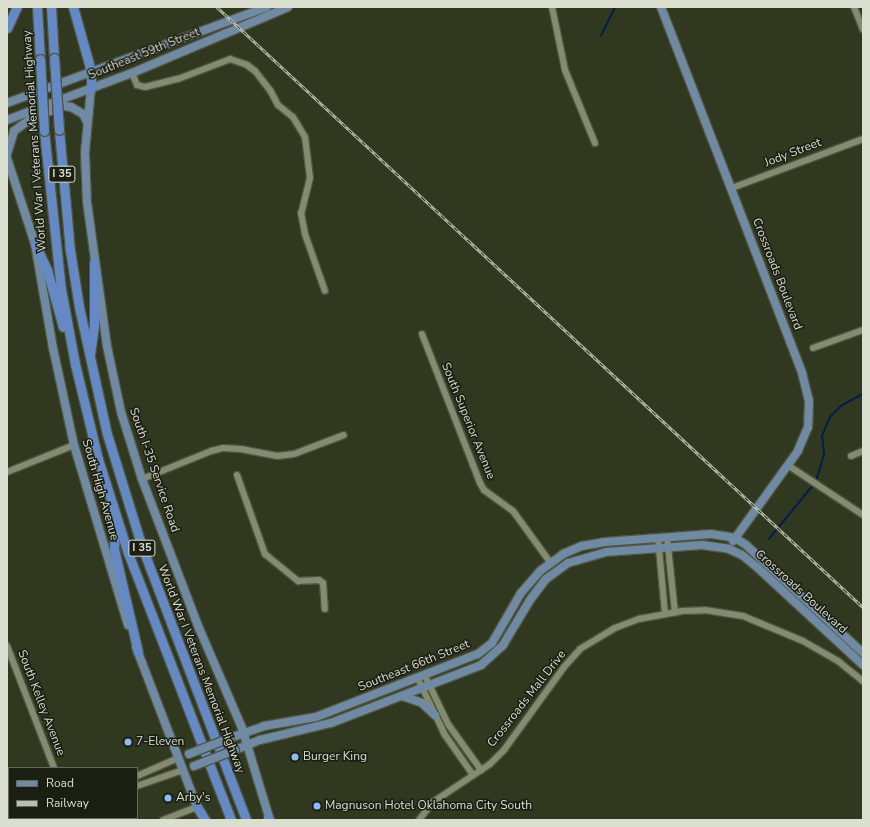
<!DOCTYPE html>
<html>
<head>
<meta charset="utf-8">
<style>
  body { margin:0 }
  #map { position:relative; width:870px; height:827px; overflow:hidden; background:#313820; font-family:"Nunito Sans",sans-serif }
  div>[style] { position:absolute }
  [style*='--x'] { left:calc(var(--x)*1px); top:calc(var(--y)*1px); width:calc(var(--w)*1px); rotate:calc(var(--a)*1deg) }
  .stream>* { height:1.5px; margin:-0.75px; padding:0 0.75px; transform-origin:0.75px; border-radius:0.75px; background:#001d52 }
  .roads { filter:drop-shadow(1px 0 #4f5540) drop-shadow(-1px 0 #4f5540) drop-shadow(0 1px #4f5540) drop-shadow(0 -1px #4f5540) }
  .minor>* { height:6px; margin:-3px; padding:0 3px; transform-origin:3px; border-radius:3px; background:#838b70 }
  .major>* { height:8px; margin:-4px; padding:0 4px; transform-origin:4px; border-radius:4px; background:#708aa3 }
  .highway>* { height:9px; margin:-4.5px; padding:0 4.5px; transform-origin:4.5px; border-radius:4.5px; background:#6489c5 }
  .rail>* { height:3px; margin-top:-1.5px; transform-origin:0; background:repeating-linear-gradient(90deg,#1a1e13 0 4.5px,#babfae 0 9px); box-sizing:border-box; border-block:1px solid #babfae }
  .bridges { filter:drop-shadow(1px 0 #4f5540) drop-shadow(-1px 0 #4f5540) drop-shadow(0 1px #4f5540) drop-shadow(0 -1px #4f5540) }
  .major-bridge>* { height:8px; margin:-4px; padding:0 4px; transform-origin:4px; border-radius:4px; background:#708aa3 }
  .highway-bridge>* { height:9px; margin:-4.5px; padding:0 4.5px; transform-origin:4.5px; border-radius:4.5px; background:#6489c5 }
  .dots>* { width:11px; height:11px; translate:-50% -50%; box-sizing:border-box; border:2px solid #1a1e13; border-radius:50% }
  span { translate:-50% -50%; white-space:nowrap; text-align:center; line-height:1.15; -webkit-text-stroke:3px #1a1e13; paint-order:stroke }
  .shield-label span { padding:1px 3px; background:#1a1e13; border:1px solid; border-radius:3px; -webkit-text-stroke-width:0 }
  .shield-label { font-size:11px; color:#dadfd0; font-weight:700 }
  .street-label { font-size:12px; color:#dadfd0 }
  .poi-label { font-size:12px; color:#dadfd0 }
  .left { translate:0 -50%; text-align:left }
  .frame { position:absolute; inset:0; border:8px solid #dadfd0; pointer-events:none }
  .legend { position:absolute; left:8px; top:767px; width:130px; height:52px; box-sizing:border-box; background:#1a1e13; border:1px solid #676b5f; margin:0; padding:5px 7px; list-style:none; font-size:12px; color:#dadfd0 }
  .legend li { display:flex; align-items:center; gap:8px; height:20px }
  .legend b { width:20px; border:1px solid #676b5f }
</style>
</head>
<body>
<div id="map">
  <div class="stream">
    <div style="--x:601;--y:36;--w:32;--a:-64"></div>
    <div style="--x:816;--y:481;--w:28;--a:-73"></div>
    <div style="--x:824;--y:454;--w:18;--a:-96"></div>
    <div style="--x:822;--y:436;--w:21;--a:-67"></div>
    <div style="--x:830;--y:417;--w:16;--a:-45"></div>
    <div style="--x:841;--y:406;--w:25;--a:-29"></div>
    <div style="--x:769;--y:539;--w:71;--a:-50.7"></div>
  </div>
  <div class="roads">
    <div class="minor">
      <div style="--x:552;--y:7;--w:64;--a:78.3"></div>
      <div style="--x:565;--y:70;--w:79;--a:67.7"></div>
      <div style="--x:854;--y:7;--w:24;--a:68"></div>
      <div style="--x:132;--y:73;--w:13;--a:67"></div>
      <div style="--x:137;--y:85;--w:8;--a:14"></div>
      <div style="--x:145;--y:87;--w:34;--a:-14"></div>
      <div style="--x:178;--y:79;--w:56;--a:-21"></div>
      <div style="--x:230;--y:59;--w:18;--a:19"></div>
      <div style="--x:247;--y:65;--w:10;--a:37"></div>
      <div style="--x:255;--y:71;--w:24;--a:52"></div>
      <div style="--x:270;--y:90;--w:17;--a:62"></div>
      <div style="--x:278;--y:105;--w:19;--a:39"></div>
      <div style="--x:293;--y:117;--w:23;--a:59"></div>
      <div style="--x:305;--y:137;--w:41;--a:83"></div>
      <div style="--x:310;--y:178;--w:36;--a:104"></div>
      <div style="--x:301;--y:213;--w:21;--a:79"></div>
      <div style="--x:305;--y:234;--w:60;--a:70.7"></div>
      <div style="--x:732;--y:188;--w:140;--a:-20.5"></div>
      <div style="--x:422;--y:334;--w:160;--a:68.7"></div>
      <div style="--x:480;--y:483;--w:8;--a:60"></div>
      <div style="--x:484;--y:490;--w:36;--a:36"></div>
      <div style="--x:513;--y:511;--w:63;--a:54"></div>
      <div style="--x:813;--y:348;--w:53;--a:-19.8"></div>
      <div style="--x:851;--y:456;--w:13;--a:-23"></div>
      <div style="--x:789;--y:466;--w:89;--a:33.5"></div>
      <div style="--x:7;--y:472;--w:72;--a:-21.9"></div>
      <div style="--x:237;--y:475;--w:84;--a:70.5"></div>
      <div style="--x:265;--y:554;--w:43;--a:39.3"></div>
      <div style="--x:298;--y:581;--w:21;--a:-3"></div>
      <div style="--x:319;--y:580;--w:5;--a:37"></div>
      <div style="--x:323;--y:583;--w:26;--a:86"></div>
      <div style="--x:142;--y:479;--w:74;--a:-22.1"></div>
      <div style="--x:211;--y:451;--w:12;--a:-14"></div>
      <div style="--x:223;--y:448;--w:18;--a:3"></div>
      <div style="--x:241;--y:449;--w:37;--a:11"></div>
      <div style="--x:277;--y:456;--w:17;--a:-7"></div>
      <div style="--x:294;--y:454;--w:53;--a:-20.8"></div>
      <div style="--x:667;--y:537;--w:76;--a:84"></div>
      <div style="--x:658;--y:538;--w:76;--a:84.7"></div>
      <div style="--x:7;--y:646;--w:131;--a:68.9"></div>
      <div style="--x:425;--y:676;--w:53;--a:64.4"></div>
      <div style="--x:448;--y:724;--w:57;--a:54.3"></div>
      <div style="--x:418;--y:679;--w:62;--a:64.3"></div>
      <div style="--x:445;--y:735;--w:49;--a:55"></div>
      <div style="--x:137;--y:776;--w:45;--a:-23.7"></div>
      <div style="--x:137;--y:786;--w:49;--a:-19.2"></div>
      <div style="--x:37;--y:820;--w:5;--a:-22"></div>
      <div style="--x:163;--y:820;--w:36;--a:-21"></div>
      <div style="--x:197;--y:807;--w:4;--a:76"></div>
      <div style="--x:419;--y:820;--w:23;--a:-52"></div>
      <div style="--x:433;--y:802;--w:69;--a:-33.7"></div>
      <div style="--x:490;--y:764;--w:20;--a:-45"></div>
      <div style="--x:504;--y:750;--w:102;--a:-54.1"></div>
      <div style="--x:564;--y:667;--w:24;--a:-48"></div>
      <div style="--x:580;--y:649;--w:41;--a:-31"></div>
      <div style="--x:615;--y:628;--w:26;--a:-21"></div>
      <div style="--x:639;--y:619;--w:44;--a:-10.5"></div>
      <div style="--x:682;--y:611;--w:23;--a:-2"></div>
      <div style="--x:705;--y:610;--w:38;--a:9"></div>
      <div style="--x:743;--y:616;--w:65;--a:22.6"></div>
      <div style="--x:803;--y:641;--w:40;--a:29.7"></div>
      <div style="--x:838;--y:661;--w:32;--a:39"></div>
    </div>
    <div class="major">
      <div style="--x:661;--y:7;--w:392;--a:68.9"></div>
      <div style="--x:802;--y:373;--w:29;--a:76"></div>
      <div style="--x:809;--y:401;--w:26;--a:92"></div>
      <div style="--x:808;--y:427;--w:26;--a:113"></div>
      <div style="--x:798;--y:451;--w:111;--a:125.8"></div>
      <div style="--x:91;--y:88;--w:65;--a:95.3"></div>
      <div style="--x:85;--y:153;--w:49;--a:87.7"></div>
      <div style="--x:87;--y:202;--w:145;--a:82.1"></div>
      <div style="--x:107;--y:346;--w:67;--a:78"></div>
      <div style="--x:121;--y:412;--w:70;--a:72.6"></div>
      <div style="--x:142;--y:479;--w:160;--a:69.1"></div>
      <div style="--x:199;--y:628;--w:109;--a:66.7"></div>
      <div style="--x:242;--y:728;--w:96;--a:73.1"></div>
      <div style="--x:7;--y:103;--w:277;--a:-20.3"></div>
      <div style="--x:7;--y:120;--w:134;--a:-20.6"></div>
      <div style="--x:132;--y:73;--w:169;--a:-22.9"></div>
      <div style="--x:7;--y:154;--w:24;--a:-73"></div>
      <div style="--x:14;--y:131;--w:22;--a:-36"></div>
      <div style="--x:32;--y:118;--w:34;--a:-21"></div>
      <div style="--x:64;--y:106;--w:7;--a:8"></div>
      <div style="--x:71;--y:107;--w:14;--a:30"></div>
      <div style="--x:83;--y:114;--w:9;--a:63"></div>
      <div style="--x:7;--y:158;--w:90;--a:72"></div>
      <div style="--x:35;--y:244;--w:106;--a:80.2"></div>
      <div style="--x:53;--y:348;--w:99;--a:77.8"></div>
      <div style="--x:74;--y:445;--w:188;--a:73.3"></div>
      <div style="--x:136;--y:647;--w:171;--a:69.1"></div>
      <div style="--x:402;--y:696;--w:21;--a:19"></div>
      <div style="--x:422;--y:703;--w:18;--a:43"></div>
      <div style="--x:230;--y:738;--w:36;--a:-19"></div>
      <div style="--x:264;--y:726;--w:53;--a:-9.8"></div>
      <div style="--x:316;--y:717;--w:174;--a:-21.3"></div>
      <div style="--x:478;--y:654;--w:18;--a:-38"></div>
      <div style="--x:492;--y:643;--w:58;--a:-59.9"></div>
      <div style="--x:521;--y:593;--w:29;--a:-49"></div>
      <div style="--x:540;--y:571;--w:29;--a:-36"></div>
      <div style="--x:563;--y:554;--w:21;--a:-23"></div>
      <div style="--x:582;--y:546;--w:23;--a:-10"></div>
      <div style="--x:605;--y:542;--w:106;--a:-4.3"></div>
      <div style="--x:711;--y:534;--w:24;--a:9"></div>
      <div style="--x:735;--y:538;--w:13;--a:32"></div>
      <div style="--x:746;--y:545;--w:159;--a:42.7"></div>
      <div style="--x:235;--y:750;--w:27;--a:-22"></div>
      <div style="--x:260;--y:740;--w:73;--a:-13.5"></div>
      <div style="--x:331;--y:723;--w:161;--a:-21.1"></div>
      <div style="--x:481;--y:665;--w:30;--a:-42"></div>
      <div style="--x:503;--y:645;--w:52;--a:-59"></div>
      <div style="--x:530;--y:600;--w:26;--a:-53"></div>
      <div style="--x:546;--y:579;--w:27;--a:-36"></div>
      <div style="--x:568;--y:563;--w:40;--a:-16"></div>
      <div style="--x:606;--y:552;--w:96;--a:-4.2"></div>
      <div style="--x:702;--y:545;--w:27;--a:8"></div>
      <div style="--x:729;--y:549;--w:14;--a:25"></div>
      <div style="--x:742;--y:555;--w:21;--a:39"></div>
      <div style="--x:758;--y:568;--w:143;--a:42.7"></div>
    </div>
    <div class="highway">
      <div style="--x:37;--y:7;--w:52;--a:86.7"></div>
      <div style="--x:51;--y:7;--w:51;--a:86.6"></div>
      <div style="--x:73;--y:7;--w:66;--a:74.3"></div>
      <div style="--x:91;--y:71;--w:17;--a:90"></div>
      <div style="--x:7;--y:28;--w:23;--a:-65"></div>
      <div style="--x:59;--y:130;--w:121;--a:84.8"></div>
      <div style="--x:70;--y:250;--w:58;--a:81"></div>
      <div style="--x:79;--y:307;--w:130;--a:77.6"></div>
      <div style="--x:107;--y:434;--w:118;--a:72.8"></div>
      <div style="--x:142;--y:547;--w:292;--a:69.1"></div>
      <div style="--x:44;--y:131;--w:159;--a:83.9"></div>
      <div style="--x:61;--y:289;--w:76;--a:79.4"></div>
      <div style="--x:75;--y:364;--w:98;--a:76.4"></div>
      <div style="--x:98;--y:459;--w:99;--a:72.3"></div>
      <div style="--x:128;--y:553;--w:286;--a:68.9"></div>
      <div style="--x:35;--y:244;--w:29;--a:65"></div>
      <div style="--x:47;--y:270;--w:59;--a:74.3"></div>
      <div style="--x:90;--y:354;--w:27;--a:-82"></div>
      <div style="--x:94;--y:327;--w:65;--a:-90"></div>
      <div style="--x:116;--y:524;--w:25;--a:95"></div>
      <div style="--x:114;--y:549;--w:106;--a:76.9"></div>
      <div style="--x:197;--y:807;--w:15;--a:58"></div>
      <div style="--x:268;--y:817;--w:3;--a:72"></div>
    </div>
  </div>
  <div class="rail">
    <div style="--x:217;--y:7;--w:882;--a:42.89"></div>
  </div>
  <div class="bridges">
    <div class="major-bridge">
      <div style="--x:189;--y:754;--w:44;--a:-21.3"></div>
      <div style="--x:194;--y:766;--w:44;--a:-21.3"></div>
    </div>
    <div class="highway-bridge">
      <div style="--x:54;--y:58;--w:72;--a:86"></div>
      <div style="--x:40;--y:59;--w:72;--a:86.8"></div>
    </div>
  </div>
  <div class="dots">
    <div style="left:128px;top:742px;background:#8eb9fd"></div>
    <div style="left:295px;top:757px;background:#8eb9fd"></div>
    <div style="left:168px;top:798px;background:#8eb9fd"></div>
    <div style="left:317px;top:806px;background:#8eb9fd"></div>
  </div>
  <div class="shield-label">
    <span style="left:62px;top:174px">I 35</span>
    <span style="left:142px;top:548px">I 35</span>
  </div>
  <div class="street-label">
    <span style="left:144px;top:54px;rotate:-22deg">Southeast 59th Street</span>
    <span style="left:35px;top:141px;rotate:-94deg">World War I Veterans Memorial Highway</span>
    <span style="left:793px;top:153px;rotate:-21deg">Jody Street</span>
    <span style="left:777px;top:274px;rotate:69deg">Crossroads Boulevard</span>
    <span style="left:468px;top:421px;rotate:68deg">South Superior Avenue</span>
    <span style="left:154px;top:470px;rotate:71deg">South I-35 Service Road</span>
    <span style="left:100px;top:490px;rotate:74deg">South High Avenue</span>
    <span style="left:801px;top:592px;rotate:42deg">Crossroads Boulevard</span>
    <span style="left:414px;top:666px;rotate:-22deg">Southeast 66th Street</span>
    <span style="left:201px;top:669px;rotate:69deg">World War I Veterans Memorial Highway</span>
    <span style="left:527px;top:699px;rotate:-52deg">Crossroads Mall Drive</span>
    <span style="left:41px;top:703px;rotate:69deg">South Kelley Avenue</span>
  </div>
  <div class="poi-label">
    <span class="left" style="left:136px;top:742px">7-Eleven</span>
    <span class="left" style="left:303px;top:757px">Burger King</span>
    <span class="left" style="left:176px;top:798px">Arby's</span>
    <span class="left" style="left:325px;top:806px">Magnuson Hotel Oklahoma City South</span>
  </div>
  <div class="frame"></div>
  <ul class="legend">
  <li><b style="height:5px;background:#708aa3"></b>Road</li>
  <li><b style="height:5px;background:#babfae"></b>Railway</li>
  </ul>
</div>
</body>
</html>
